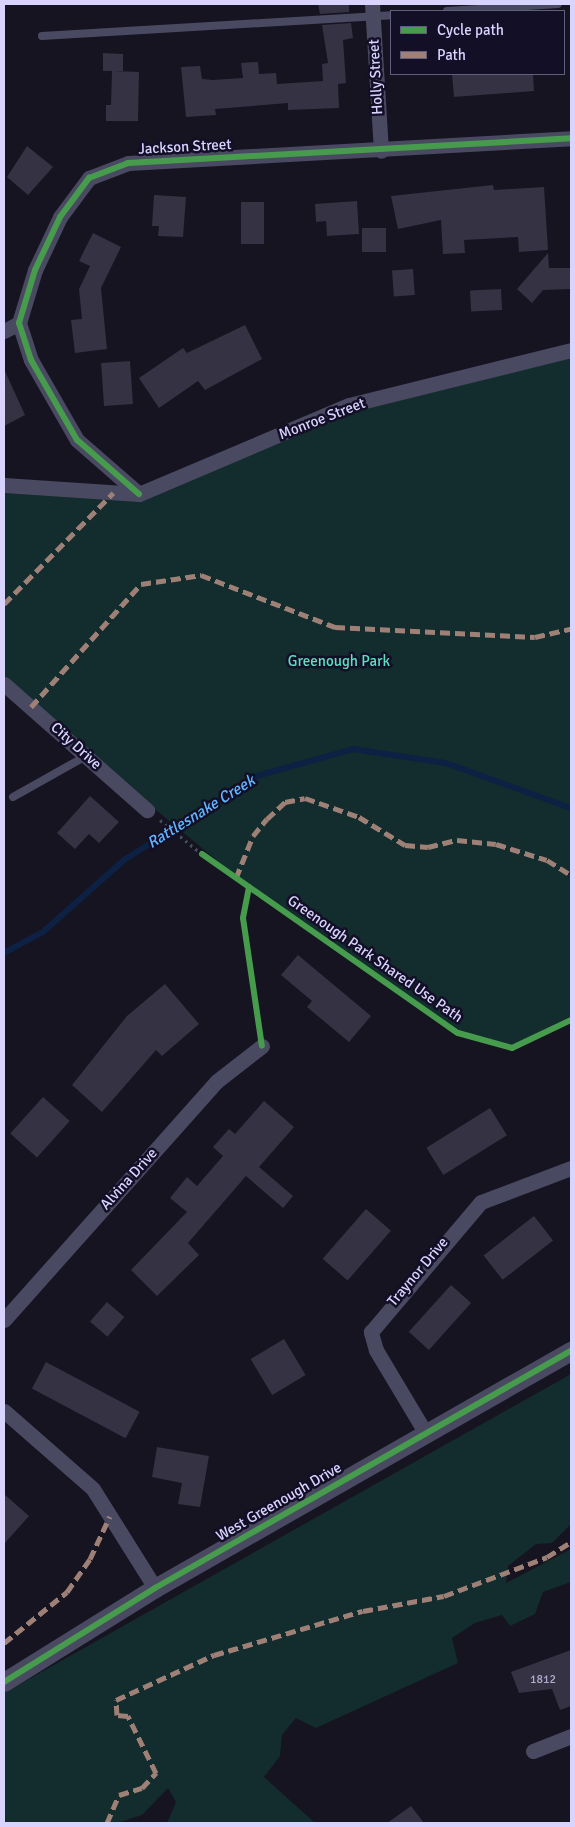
<!DOCTYPE html>
<html>
<head>
<meta charset="utf-8">
<style>
  body { margin:0 }
  #map { position:relative; width:575px; height:1827px; overflow:hidden; background:#161421; font-family:Signika,sans-serif }
  div>[style] { position:absolute }
  [style*='--x'] { left:calc(var(--x)*1px); top:calc(var(--y)*1px); width:calc(var(--w)*1px); rotate:calc(var(--a)*1deg) }
  .green>* { inset:0; background:#132c2d }
  .stream>* { height:5.5px; margin:-2.75px; padding:0 2.75px; transform-origin:2.75px; border-radius:2.75px; background:#0d2144 }
  .building>* { inset:0; background:#343243; transform-origin:0 0 }
  .path>* { height:3px; margin-top:-1.5px; transform-origin:0; background:repeating-linear-gradient(90deg,#44505f 0 2.5px,transparent 0 6.5px) }
  .service>* { height:8px; margin:-4px; padding:0 4px; transform-origin:4px; border-radius:4px; background:#4a4962 }
  .minor>* { height:15px; margin:-7.5px; padding:0 7.5px; transform-origin:7.5px; border-radius:7.5px; background:#4a4962 }
  .tertiary>* { height:19px; margin:-9.5px; padding:0 9.5px; transform-origin:9.5px; border-radius:9.5px; background:#4a4962 }
  .quiet>* { height:5px; margin-top:-2.5px; transform-origin:0; background:repeating-linear-gradient(90deg,#9e8076 0 10px,transparent 0 15px) }
  .cycleway>* { height:6px; margin:-3px; padding:0 3px; transform-origin:3px; border-radius:3px; background:#469c4c }
  span { translate:-50% -50%; white-space:nowrap; text-align:center; line-height:1.15; -webkit-text-stroke:5px #130f26; paint-order:stroke }
  .number-label { font-size:12px; color:#b0acd0 }
  .number-label span { -webkit-text-stroke-width:0 }
  .street-label { font-size:15px; color:#d9d4ff }
  .park-label { font-size:15px; color:#5fe0c0 }
  .water-label { font-size:16px; color:#62b6ff; font-style:italic }
  .frame { position:absolute; inset:0; border:5px solid #d9d4ff; pointer-events:none }
  .legend { position:absolute; left:390px; top:10px; width:175px; height:65px; box-sizing:border-box; background:#130f26; border:1px solid #625e7d; margin:0; padding:6px 9px; list-style:none; font-size:15px; color:#d9d4ff }
  .legend li { display:flex; align-items:center; gap:10px; height:25px }
  .legend b { width:25px; border:1px solid #625e7d }
</style>
</head>
<body>
<div id="map">
  <div class="green">
    <div style="clip-path:polygon(571px 350px,571px 1020px,512px 1048px,458px 1033px,249px 887px,4px 684px,4px 485px,139px 494px,349px 405px)"></div>
    <div style="clip-path:polygon(571px 1374px,571px 1524px,552px 1543px,536px 1544px,508px 1566px,506px 1583px,571px 1549px,571px 1582px,543px 1592px,535px 1614px,510px 1626px,502px 1615px,475px 1623px,452px 1638px,458px 1663px,316px 1728px,296px 1718px,282px 1735px,280px 1756px,264px 1777px,315px 1823px,167px 1823px,176px 1802px,168px 1788px,142px 1815px,117px 1823px,4px 1823px,4px 1693px)"></div>
  </div>
  <div class="stream">
    <div style="--x:4;--y:953;--w:44;--a:-28.3"></div>
    <div style="--x:43;--y:932;--w:108;--a:-41.6"></div>
    <div style="--x:124;--y:860;--w:160;--a:-32"></div>
    <div style="--x:260;--y:775;--w:97;--a:-15.6"></div>
    <div style="--x:353;--y:749;--w:94;--a:8.6"></div>
    <div style="--x:446;--y:763;--w:133;--a:19.8"></div>
  </div>
  <div class="building">
    <div style="clip-path:polygon(318px 4px,349px 4px,349px 12px,320px 14px)"></div>
    <div style="clip-path:polygon(351px 23px,353px 38px,343px 40px,346px 83px,338px 84px,339px 108px,288px 110px,288px 103px,215px 109px,216px 115px,186px 117px,181px 67px,200px 66px,202px 79px,213px 80px,243px 78px,241px 63px,258px 62px,259px 74px,276px 73px,277px 84px,323px 81px,322px 64px,328px 63px,322px 25px)"></div>
    <div style="clip-path:polygon(103px 53px,123px 54px,123px 71px,114px 71px,139px 72px,138px 121px,106px 121px,106px 105px,111px 105px,112px 71px,103px 71px)"></div>
    <div style="clip-path:polygon(452px 74px,533px 74px,534px 91px,454px 97px)"></div>
    <div style="clip-path:polygon(27px 146px,53px 167px,28px 195px,7px 177px)"></div>
    <div style="clip-path:polygon(493px 185px,494px 190px,544px 187px,548px 250px,519px 252px,518px 237px,464px 240px,465px 253px,443px 254px,441px 220px,398px 229px,391px 196px)"></div>
    <div style="clip-path:polygon(154px 195px,186px 197px,183px 237px,158px 236px,159px 226px,152px 226px)"></div>
    <div style="clip-path:polygon(357px 201px,359px 234px,327px 236px,326px 221px,316px 222px,315px 204px)"></div>
    <div style="left:241px;top:202px;width:23px;height:42px"></div>
    <div style="left:386px;top:228px;width:24px;height:24px;rotate:90deg"></div>
    <div style="clip-path:polygon(93px 233px,121px 247px,101px 288px,107px 349px,75px 353px,71px 320px,82px 319px,79px 289px,90px 266px,79px 261px)"></div>
    <div style="clip-path:polygon(548px 253px,549px 268px,571px 268px,571px 289px,543px 290px,532px 303px,517px 289px)"></div>
    <div style="left:413px;top:269px;width:26px;height:21px;rotate:86deg"></div>
    <div style="left:501px;top:289px;width:21px;height:31px;rotate:87deg"></div>
    <div style="clip-path:polygon(245px 325px,262px 359px,205px 390px,198px 381px,159px 408px,139px 378px,183px 348px,187px 353px)"></div>
    <div style="left:130px;top:361px;width:43px;height:29px;rotate:86deg"></div>
    <div style="clip-path:polygon(4px 369px,25px 415px,4px 426px)"></div>
    <div style="clip-path:polygon(90px 796px,119px 822px,99px 843px,89px 834px,75px 849px,57px 833px)"></div>
    <div style="clip-path:polygon(298px 955px,371px 1016px,349px 1042px,307px 1007px,312px 1001px,281px 975px)"></div>
    <div style="clip-path:polygon(165px 984px,199px 1024px,162px 1056px,156px 1050px,102px 1112px,72px 1085px,127px 1016px)"></div>
    <div style="left:43px;top:1097px;width:36px;height:49px;rotate:42deg"></div>
    <div style="clip-path:polygon(264px 1101px,294px 1127px,259px 1167px,293px 1196px,283px 1208px,246px 1176px,188px 1243px,199px 1255px,157px 1296px,131px 1270px,187px 1212px,170px 1198px,187px 1177px,197px 1186px,223px 1156px,213px 1147px,229px 1129px,235px 1134px)"></div>
    <div style="left:490px;top:1108px;width:32px;height:75px;rotate:58deg"></div>
    <div style="left:366px;top:1209px;width:33px;height:66px;rotate:41deg"></div>
    <div style="left:534px;top:1216px;width:31px;height:64px;rotate:52deg"></div>
    <div style="left:451px;top:1285px;width:27px;height:63px;rotate:42deg"></div>
    <div style="left:107px;top:1302px;width:23px;height:26px;rotate:41deg"></div>
    <div style="left:284px;top:1339px;width:42px;height:39px;rotate:59deg"></div>
    <div style="left:46px;top:1362px;width:106px;height:30px;rotate:28deg"></div>
    <div style="clip-path:polygon(157px 1447px,209px 1456px,200px 1507px,178px 1504px,182px 1483px,152px 1477px)"></div>
    <div style="clip-path:polygon(4px 1494px,29px 1516px,4px 1544px)"></div>
    <div style="clip-path:polygon(571px 1650px,571px 1706px,560px 1710px,552px 1689px,519px 1693px,511px 1672px)"></div>
    <div style="clip-path:polygon(411px 1806px,424px 1823px,387px 1823px)"></div>
  </div>
  <div class="path">
    <div style="--x:160;--y:820;--w:54;--a:39"></div>
  </div>
  <div class="service">
    <div style="--x:447;--y:11;--w:111;--a:-3.6"></div>
    <div style="--x:42;--y:36;--w:350;--a:-3.4"></div>
    <div style="--x:13;--y:797;--w:84;--a:-29.3"></div>
  </div>
  <div class="minor">
    <div style="--x:372;--y:4;--w:147;--a:86.5"></div>
    <div style="--x:4;--y:331;--w:17;--a:-28"></div>
    <div style="--x:4;--y:485;--w:135;--a:3.8"></div>
    <div style="--x:139;--y:494;--w:228;--a:-23"></div>
    <div style="--x:349;--y:405;--w:229;--a:-13.9"></div>
    <div style="--x:139;--y:494;--w:82;--a:-138.9"></div>
    <div style="--x:77;--y:440;--w:92;--a:-119.9"></div>
    <div style="--x:31;--y:360;--w:39;--a:-108"></div>
    <div style="--x:19;--y:323;--w:55;--a:-73.2"></div>
    <div style="--x:35;--y:270;--w:59;--a:-64.7"></div>
    <div style="--x:60;--y:217;--w:49;--a:-53.4"></div>
    <div style="--x:89;--y:178;--w:42;--a:-21"></div>
    <div style="--x:128;--y:163;--w:444;--a:-3.2"></div>
    <div style="--x:4;--y:684;--w:191;--a:41.4"></div>
    <div style="--x:4;--y:1320;--w:320;--a:-48.3"></div>
    <div style="--x:217;--y:1081;--w:57;--a:-37.9"></div>
    <div style="--x:4;--y:1411;--w:118;--a:41.2"></div>
    <div style="--x:93;--y:1489;--w:117;--a:57.9"></div>
    <div style="--x:425;--y:1432;--w:96;--a:-120.9"></div>
    <div style="--x:376;--y:1350;--w:19;--a:-106"></div>
    <div style="--x:371;--y:1332;--w:170;--a:-49.8"></div>
    <div style="--x:481;--y:1202;--w:96;--a:-20.7"></div>
    <div style="--x:533;--y:1751;--w:41;--a:-21.5"></div>
  </div>
  <div class="tertiary">
    <div style="--x:4;--y:1682;--w:178;--a:-31.9"></div>
    <div style="--x:155;--y:1588;--w:479;--a:-29.7"></div>
  </div>
  <div class="quiet">
    <div style="--x:4;--y:604;--w:156;--a:-45.5"></div>
    <div style="--x:31;--y:707;--w:165;--a:-48.2"></div>
    <div style="--x:141;--y:584;--w:61;--a:-8.5"></div>
    <div style="--x:201;--y:575;--w:144;--a:21.2"></div>
    <div style="--x:335;--y:627;--w:200;--a:2.9"></div>
    <div style="--x:535;--y:637;--w:37;--a:-13"></div>
    <div style="--x:236;--y:878;--w:45;--a:-68"></div>
    <div style="--x:253;--y:836;--w:22;--a:-51"></div>
    <div style="--x:267;--y:819;--w:25;--a:-43"></div>
    <div style="--x:285;--y:802;--w:20;--a:-11"></div>
    <div style="--x:305;--y:798;--w:57;--a:19.4"></div>
    <div style="--x:359;--y:817;--w:54;--a:31.3"></div>
    <div style="--x:405;--y:845;--w:23;--a:5"></div>
    <div style="--x:428;--y:847;--w:30;--a:-14"></div>
    <div style="--x:457;--y:840;--w:39;--a:6"></div>
    <div style="--x:496;--y:844;--w:53;--a:17.4"></div>
    <div style="--x:547;--y:860;--w:28;--a:32"></div>
    <div style="--x:4;--y:1643;--w:81;--a:-39"></div>
    <div style="--x:67;--y:1592;--w:40;--a:-55.1"></div>
    <div style="--x:90;--y:1559;--w:47;--a:-65.1"></div>
    <div style="--x:107;--y:1823;--w:30;--a:-67"></div>
    <div style="--x:119;--y:1795;--w:24;--a:-17"></div>
    <div style="--x:142;--y:1788;--w:21;--a:-47"></div>
    <div style="--x:156;--y:1773;--w:64;--a:-116.2"></div>
    <div style="--x:128;--y:1716;--w:11;--a:-175"></div>
    <div style="--x:117;--y:1715;--w:15;--a:-94"></div>
    <div style="--x:116;--y:1700;--w:108;--a:-24.7"></div>
    <div style="--x:214;--y:1655;--w:155;--a:-16.5"></div>
    <div style="--x:363;--y:1611;--w:82;--a:-10.5"></div>
    <div style="--x:444;--y:1596;--w:110;--a:-20.7"></div>
    <div style="--x:547;--y:1557;--w:28;--a:-32"></div>
  </div>
  <div class="cycleway">
    <div style="--x:139;--y:494;--w:82;--a:-138.9"></div>
    <div style="--x:77;--y:440;--w:92;--a:-119.9"></div>
    <div style="--x:31;--y:360;--w:39;--a:-108"></div>
    <div style="--x:19;--y:323;--w:55;--a:-73.2"></div>
    <div style="--x:35;--y:270;--w:59;--a:-64.7"></div>
    <div style="--x:60;--y:217;--w:49;--a:-53.4"></div>
    <div style="--x:89;--y:178;--w:42;--a:-21"></div>
    <div style="--x:128;--y:163;--w:444;--a:-3.2"></div>
    <div style="--x:202;--y:854;--w:312;--a:35"></div>
    <div style="--x:458;--y:1033;--w:56;--a:15.5"></div>
    <div style="--x:512;--y:1048;--w:65;--a:-25.4"></div>
    <div style="--x:249;--y:887;--w:32;--a:101"></div>
    <div style="--x:243;--y:918;--w:129;--a:81.6"></div>
    <div style="--x:4;--y:1682;--w:178;--a:-31.9"></div>
    <div style="--x:155;--y:1588;--w:479;--a:-29.7"></div>
  </div>
  <div class="number-label">
    <span style="left:543px;top:1680px">1812</span>
  </div>
  <div class="street-label">
    <span style="left:376px;top:77px;rotate:-93deg">Holly Street</span>
    <span style="left:185px;top:147px;rotate:-3deg">Jackson Street</span>
    <span style="left:322px;top:419px;rotate:-21deg">Monroe Street</span>
    <span style="left:76px;top:746px;rotate:42deg">City Drive</span>
    <span style="left:375px;top:959px;rotate:35deg">Greenough Park Shared Use Path</span>
    <span style="left:129px;top:1179px;rotate:-48deg">Alvina Drive</span>
    <span style="left:418px;top:1272px;rotate:-50deg">Traynor Drive</span>
    <span style="left:279px;top:1502px;rotate:-30deg">West Greenough Drive</span>
  </div>
  <div class="park-label">
    <span style="left:339px;top:662px">Greenough Park</span>
  </div>
  <div class="water-label">
    <span style="left:201px;top:812px;rotate:-32deg">Rattlesnake Creek</span>
  </div>
  <div class="frame"></div>
  <ul class="legend">
  <li><b style="height:6px;background:#469c4c"></b>Cycle path</li>
  <li><b style="height:6px;background:#9e8076"></b>Path</li>
  </ul>
</div>
</body>
</html>
